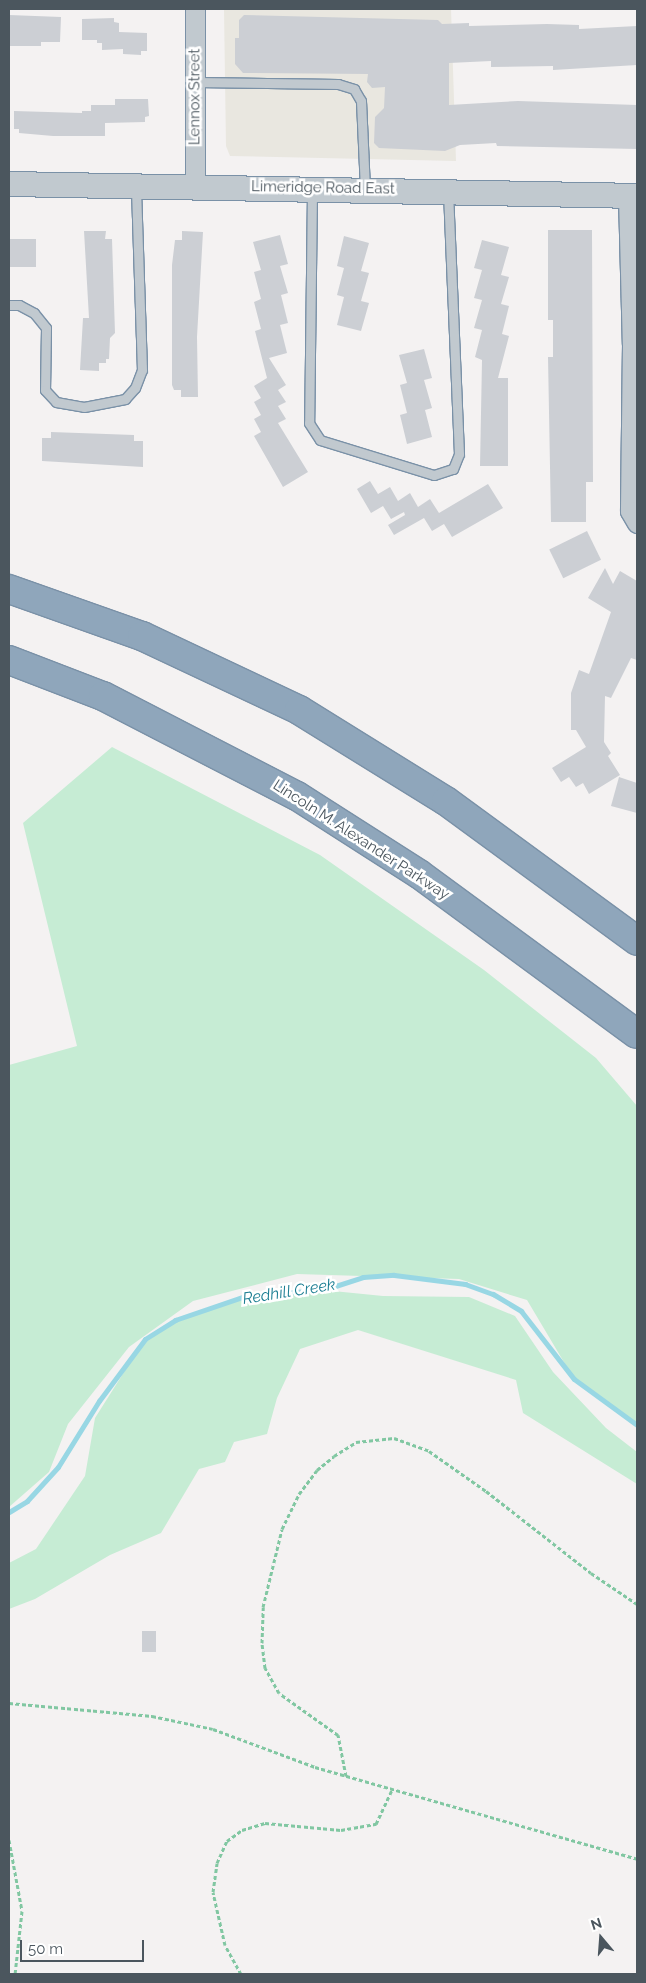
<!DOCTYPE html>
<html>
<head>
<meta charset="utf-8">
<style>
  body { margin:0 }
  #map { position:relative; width:646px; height:1983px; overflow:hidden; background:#f4f2f2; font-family:Raleway,sans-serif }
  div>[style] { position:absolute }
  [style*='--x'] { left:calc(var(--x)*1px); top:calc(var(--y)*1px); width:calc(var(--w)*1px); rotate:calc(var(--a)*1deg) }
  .commercial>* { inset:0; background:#e9e7e0 }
  .green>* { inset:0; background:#c6ecd4 }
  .stream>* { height:5px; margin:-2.5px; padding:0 2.5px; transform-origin:2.5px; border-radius:2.5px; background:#98d7e4 }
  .building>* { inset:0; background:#cccfd4; transform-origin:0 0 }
  .path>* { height:3px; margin-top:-1.5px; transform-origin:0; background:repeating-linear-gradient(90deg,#81c7a2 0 4px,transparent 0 6.5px) }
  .roads { filter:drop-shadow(1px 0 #7a91a7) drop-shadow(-1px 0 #7a91a7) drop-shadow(0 1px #7a91a7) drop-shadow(0 -1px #7a91a7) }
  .service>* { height:9px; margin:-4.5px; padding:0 4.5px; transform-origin:4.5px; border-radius:4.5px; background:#c1c9cf }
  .minor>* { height:19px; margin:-9.5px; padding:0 9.5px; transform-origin:9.5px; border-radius:9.5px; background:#c1c9cf }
  .tertiary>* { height:24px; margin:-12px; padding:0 12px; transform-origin:12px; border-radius:12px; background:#c1c9cf }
  .motorway>* { height:28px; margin:-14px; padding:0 14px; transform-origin:14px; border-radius:14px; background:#8fa6bb }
  span { translate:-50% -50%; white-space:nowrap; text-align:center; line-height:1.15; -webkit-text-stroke:5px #fff; paint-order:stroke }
  .street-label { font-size:15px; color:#4b565e }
  .water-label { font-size:16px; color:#1b7d92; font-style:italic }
  .frame { position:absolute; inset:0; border:10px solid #4b565e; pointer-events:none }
  .north { position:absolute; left:576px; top:1913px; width:50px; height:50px; -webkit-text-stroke:4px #fff; paint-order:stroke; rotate:342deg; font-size:14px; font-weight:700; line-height:20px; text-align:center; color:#4b565e }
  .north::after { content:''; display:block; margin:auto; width:18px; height:22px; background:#4b565e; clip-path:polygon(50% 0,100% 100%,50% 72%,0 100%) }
  .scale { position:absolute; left:20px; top:1940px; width:124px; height:22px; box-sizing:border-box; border:2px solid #4b565e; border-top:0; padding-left:6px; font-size:15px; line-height:18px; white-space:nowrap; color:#4b565e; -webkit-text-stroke:4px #fff; paint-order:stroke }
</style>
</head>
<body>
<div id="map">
  <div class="commercial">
    <div style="clip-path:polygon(224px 9px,451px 9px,456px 161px,230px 156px,226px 146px)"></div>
  </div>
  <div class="green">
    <div style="clip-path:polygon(112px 747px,320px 855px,484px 970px,596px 1058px,637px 1106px,637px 1425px,574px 1379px,527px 1300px,459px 1279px,297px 1274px,193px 1301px,129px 1347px,68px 1424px,49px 1472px,9px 1507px,9px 1065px,77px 1046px,23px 823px)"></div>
    <div style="clip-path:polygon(323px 1290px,383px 1296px,469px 1297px,515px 1316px,553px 1372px,606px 1428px,637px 1452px,637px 1484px,523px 1413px,516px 1380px,358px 1330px,300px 1349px,277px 1398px,267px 1434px,234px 1442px,225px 1462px,199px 1469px,161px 1533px,110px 1555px,35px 1599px,9px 1609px,9px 1563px,36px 1549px,85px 1476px,95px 1418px,145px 1339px,175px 1320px,248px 1295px)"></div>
  </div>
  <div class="stream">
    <div style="--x:9;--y:1512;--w:21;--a:-31"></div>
    <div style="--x:27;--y:1501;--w:46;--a:-47.6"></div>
    <div style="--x:58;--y:1467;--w:78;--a:-58.2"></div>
    <div style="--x:99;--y:1401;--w:77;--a:-53.4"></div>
    <div style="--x:145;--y:1339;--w:36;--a:-32"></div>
    <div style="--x:175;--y:1320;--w:77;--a:-18.9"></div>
    <div style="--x:248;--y:1295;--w:75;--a:-3.8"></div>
    <div style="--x:323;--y:1290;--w:42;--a:-18"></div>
    <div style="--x:363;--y:1277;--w:31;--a:-4"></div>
    <div style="--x:394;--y:1275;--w:72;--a:7.2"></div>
    <div style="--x:465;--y:1284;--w:30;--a:20"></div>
    <div style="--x:493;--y:1294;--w:33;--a:31"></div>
    <div style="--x:521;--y:1311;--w:86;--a:52.1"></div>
    <div style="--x:574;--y:1379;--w:78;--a:36.1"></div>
  </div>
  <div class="building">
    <div style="clip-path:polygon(9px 15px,61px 17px,60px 42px,41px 42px,41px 46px,9px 46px)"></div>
    <div style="clip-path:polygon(244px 15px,438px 20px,442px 24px,469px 23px,469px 26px,547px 24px,579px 25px,579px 29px,637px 26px,637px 65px,553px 70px,553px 66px,491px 67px,491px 61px,449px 63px,449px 105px,518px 101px,637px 105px,637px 149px,497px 146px,496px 143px,460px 145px,445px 151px,379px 148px,374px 143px,375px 117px,384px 108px,385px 87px,372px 88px,367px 82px,368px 74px,243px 73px,235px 64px,235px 38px,239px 38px,239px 20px)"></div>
    <div style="clip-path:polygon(114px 18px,114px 22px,119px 23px,119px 32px,147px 33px,147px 51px,141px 51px,141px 55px,123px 54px,123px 49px,102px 50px,102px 43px,97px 43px,97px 40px,82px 40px,82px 19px)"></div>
    <div style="clip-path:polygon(115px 99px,148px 99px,149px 116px,145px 117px,145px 122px,105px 123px,105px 136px,53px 136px,19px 133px,19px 129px,14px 129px,14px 111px,82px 113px,82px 111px,91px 111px,91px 105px,115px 105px)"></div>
    <div style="clip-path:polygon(548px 230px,592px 230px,593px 482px,586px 482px,586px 522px,551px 522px,548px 357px,553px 357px,553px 320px,548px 320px)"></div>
    <div style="clip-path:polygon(84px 231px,106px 231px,105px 239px,112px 239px,115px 333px,110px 338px,109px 359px,106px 359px,106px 363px,99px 363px,99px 371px,80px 370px,83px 318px,89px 318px)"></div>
    <div style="clip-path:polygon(182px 231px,203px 232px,197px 337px,198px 397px,181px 397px,181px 390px,174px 390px,172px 385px,172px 265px,175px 240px,182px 240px)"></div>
    <div style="clip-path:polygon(280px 235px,288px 264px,280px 266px,288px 293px,281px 295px,288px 323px,280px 325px,287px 353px,269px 358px,286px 385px,278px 390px,286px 402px,278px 406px,286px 419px,278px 423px,308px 472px,283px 487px,254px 436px,261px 432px,254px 419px,261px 415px,254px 402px,261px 398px,254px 386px,267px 378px,255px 331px,261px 329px,254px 302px,261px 299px,254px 272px,261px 270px,253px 242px)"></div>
    <div style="clip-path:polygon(344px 236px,369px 243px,361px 271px,369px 273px,361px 301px,369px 303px,361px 331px,337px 325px,344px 297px,337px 295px,344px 268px,337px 266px)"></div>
    <div style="left:9px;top:239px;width:27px;height:28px"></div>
    <div style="clip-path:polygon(482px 240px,509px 247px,501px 275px,509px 277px,501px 304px,509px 306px,502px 334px,509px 336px,498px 378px,508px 378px,508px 466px,480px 466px,482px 360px,475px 357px,482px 330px,474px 328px,482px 300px,474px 298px,482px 270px,474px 268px)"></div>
    <div style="clip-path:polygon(424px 349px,432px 378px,424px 380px,432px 408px,425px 410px,432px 437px,407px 444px,400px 415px,407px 413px,400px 385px,407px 383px,399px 355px)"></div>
    <div style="clip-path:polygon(51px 432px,134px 435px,134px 441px,143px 441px,143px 467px,42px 461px,42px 438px,51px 438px)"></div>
    <div style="clip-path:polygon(370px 481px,378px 494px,390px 487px,398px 501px,410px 493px,418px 507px,430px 499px,439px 513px,488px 484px,503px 508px,452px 537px,444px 524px,432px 531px,424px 518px,394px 535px,388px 525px,405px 515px,404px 512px,391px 519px,383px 506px,371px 513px,357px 489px)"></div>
    <div style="left:587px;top:531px;width:32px;height:42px;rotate:64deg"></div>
    <div style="clip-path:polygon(605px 568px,613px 584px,620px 571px,637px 581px,637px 660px,631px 658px,611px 698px,605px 696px,604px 742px,611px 753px,608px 756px,620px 775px,589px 794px,583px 783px,576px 787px,569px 777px,561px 782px,552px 768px,586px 747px,576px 730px,571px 730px,571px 693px,579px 670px,589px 674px,611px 612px,588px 598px)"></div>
    <div style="clip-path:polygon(619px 777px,637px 783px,637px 813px,611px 806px)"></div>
    <div style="left:142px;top:1631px;width:14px;height:21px"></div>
  </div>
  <div class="path">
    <div style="--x:9;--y:1703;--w:144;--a:5.2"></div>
    <div style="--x:152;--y:1716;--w:62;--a:12"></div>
    <div style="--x:213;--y:1729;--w:109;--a:20.4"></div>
    <div style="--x:315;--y:1767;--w:335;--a:15.9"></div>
    <div style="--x:346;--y:1776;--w:42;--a:-101"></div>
    <div style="--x:338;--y:1735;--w:72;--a:-144.6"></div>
    <div style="--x:279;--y:1693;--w:29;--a:-119"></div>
    <div style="--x:265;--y:1668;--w:25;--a:-97"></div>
    <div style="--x:262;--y:1643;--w:36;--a:-88"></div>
    <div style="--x:263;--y:1607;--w:80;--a:-76.3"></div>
    <div style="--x:282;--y:1529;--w:39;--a:-64"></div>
    <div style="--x:299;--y:1494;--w:30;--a:-53"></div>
    <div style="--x:317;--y:1470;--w:22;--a:-39"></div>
    <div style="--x:334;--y:1456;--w:26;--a:-32"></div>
    <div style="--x:356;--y:1442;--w:38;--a:-6"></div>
    <div style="--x:394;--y:1438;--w:37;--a:20"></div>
    <div style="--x:429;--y:1451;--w:70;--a:35.1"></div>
    <div style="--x:486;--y:1491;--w:133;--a:38"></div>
    <div style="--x:591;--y:1573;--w:55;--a:34"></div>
    <div style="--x:9;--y:1840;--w:72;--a:79.6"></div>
    <div style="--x:22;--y:1911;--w:63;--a:96.3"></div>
    <div style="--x:241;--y:1974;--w:33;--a:-119"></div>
    <div style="--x:225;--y:1945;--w:54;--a:-102.8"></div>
    <div style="--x:213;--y:1892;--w:29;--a:-82"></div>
    <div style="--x:217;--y:1863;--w:24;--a:-66"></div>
    <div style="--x:227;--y:1841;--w:19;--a:-36"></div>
    <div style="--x:242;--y:1830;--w:24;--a:-17"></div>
    <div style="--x:265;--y:1823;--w:76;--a:5.3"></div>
    <div style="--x:341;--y:1830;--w:36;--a:-10"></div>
    <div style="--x:376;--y:1824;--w:38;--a:-65"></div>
  </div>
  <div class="roads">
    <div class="service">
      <div style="--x:196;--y:82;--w:142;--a:0.8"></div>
      <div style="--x:338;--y:84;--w:17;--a:17"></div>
      <div style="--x:354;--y:89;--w:14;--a:60"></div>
      <div style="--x:361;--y:101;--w:88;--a:87.4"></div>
      <div style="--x:312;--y:191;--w:232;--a:90.7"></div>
      <div style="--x:309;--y:423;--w:20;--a:57"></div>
      <div style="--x:320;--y:440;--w:119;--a:17.1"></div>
      <div style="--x:434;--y:475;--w:20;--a:-18"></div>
      <div style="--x:453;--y:469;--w:16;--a:-68"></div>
      <div style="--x:459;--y:454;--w:261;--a:-92.4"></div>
      <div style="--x:9;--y:305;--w:10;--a:0"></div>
      <div style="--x:19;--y:305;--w:17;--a:28"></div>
      <div style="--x:34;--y:313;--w:19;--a:51"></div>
      <div style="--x:46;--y:328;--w:62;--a:90.9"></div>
      <div style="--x:45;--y:390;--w:16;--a:47"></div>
      <div style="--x:56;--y:402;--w:28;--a:10"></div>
      <div style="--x:84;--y:407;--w:42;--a:-11"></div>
      <div style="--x:125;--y:399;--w:15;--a:-48"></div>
      <div style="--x:135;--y:388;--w:19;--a:-69"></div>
      <div style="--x:142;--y:370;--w:183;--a:-91.9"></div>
    </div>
    <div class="minor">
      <div style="--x:195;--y:9;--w:176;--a:90"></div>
      <div style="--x:628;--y:196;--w:148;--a:88.5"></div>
      <div style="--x:632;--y:344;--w:167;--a:90.7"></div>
      <div style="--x:630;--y:511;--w:14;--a:60"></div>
    </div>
    <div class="tertiary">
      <div style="--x:9;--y:184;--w:628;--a:1.09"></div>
    </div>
    <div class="motorway">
      <div style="--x:9;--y:589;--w:141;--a:19.5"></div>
      <div style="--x:142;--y:636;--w:174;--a:25.2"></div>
      <div style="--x:299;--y:710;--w:173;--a:31.8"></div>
      <div style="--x:446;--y:801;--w:237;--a:36.2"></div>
      <div style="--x:9;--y:660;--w:101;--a:21"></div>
      <div style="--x:103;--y:696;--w:218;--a:27.3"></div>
      <div style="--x:297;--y:796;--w:145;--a:32.6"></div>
      <div style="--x:419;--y:874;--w:270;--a:36.3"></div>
    </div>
  </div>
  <div class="street-label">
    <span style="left:195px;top:97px;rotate:-90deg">Lennox Street</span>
    <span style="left:323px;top:188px;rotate:1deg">Limeridge Road East</span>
    <span style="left:361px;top:840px;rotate:33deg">Lincoln M. Alexander Parkway</span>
  </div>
  <div class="water-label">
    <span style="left:289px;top:1292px;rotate:-9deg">Redhill Creek</span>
  </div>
  <div class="frame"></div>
  <div class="north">N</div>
  <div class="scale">50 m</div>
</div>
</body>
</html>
